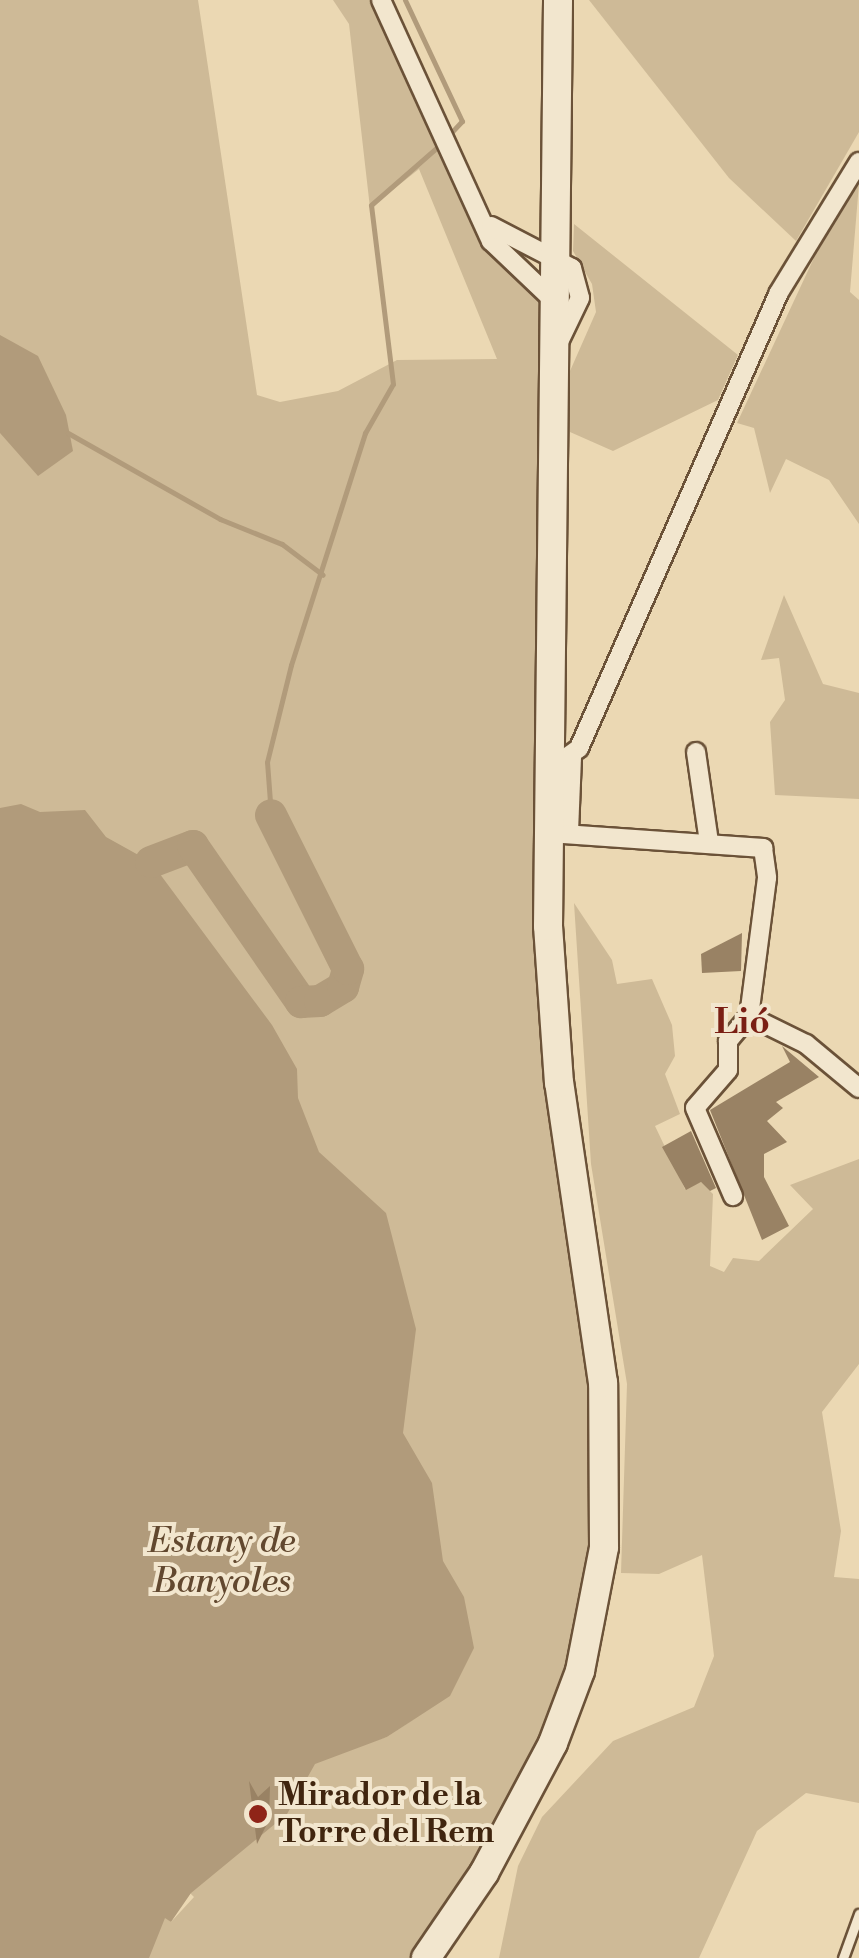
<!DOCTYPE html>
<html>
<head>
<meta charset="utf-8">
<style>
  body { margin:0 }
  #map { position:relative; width:859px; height:1958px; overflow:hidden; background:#ebd8b3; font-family:"Libre Bodoni",serif }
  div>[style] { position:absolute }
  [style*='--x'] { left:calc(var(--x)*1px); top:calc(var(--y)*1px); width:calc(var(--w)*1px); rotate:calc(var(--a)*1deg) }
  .green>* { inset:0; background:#ceba97 }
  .water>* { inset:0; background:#b19b7b }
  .stream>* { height:5px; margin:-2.5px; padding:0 2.5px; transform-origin:2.5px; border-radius:2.5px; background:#b19b7b }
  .river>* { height:32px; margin:-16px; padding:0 16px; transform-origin:16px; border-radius:16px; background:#b19b7b }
  .building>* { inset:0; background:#998264 }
  .roads { filter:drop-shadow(2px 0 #6b5238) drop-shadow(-2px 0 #6b5238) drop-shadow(0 2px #6b5238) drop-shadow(0 -2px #6b5238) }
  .lane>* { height:9px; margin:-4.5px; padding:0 4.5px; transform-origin:4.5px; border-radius:4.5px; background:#f2e6ce }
  .street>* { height:18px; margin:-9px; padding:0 9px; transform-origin:9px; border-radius:9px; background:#f2e6ce }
  .secondary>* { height:28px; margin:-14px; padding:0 14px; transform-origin:14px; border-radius:14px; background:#f2e6ce }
  .dots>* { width:28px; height:28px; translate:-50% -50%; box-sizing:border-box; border:5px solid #f2e6ce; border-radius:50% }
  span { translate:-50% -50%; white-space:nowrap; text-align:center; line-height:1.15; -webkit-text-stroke:8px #f2e6ce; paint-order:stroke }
  .poi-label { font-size:32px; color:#40250f; font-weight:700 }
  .left { translate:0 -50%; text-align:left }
  .neighbourhood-label { font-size:35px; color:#7a1f14; font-weight:700 }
  .water-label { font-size:35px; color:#62482f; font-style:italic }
</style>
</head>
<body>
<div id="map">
  <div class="green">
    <div style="clip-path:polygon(0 0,198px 0,257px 395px,280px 402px,338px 391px,397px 360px,497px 359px,419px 169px,370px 208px,349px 24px,333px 0,370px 0,482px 241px,540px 300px,535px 926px,546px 1085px,589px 1385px,591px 1546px,567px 1667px,541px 1737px,472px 1866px,410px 1958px,52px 1958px,123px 1879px,171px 1922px,194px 1897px,188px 1891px,195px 1793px,387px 1737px,436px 1704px,0 822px)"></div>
    <div style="clip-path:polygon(589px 0,859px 0,859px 132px,796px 241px,729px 178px)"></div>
    <div style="clip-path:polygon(859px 184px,850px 292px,859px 300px,859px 524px,829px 480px,786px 459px,770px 493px,754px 428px,737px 423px,827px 230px)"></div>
    <div style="clip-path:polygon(574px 224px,738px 355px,718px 400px,613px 451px,570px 432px,570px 371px,596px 312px,592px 284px,573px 251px)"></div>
    <div style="clip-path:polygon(784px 595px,823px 684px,859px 693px,859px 799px,775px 795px,770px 722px,785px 700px,779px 658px,761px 660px)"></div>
    <div style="clip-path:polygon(574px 903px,612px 960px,617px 984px,652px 979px,672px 1025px,675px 1056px,665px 1074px,680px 1114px,655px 1126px,685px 1189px,701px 1182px,713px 1194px,710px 1266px,724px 1272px,733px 1258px,759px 1261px,813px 1209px,790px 1185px,859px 1159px,859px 1364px,822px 1412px,841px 1531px,834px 1577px,859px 1579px,859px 1803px,806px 1793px,757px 1831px,699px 1958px,499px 1958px,518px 1866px,542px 1817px,613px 1741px,694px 1707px,714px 1656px,702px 1555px,659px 1574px,621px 1573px,627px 1384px,591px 1164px)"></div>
  </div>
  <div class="water">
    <div style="clip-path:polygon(0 335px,38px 356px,66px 415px,73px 451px,38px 476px,0 433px)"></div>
    <div style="clip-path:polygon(21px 804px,40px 812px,85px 810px,106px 837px,151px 862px,272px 1025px,297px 1069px,298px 1098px,319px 1152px,386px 1213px,416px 1329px,403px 1433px,432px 1483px,443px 1561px,464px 1597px,474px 1648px,450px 1696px,387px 1737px,315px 1764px,287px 1814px,191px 1893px,171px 1922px,165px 1918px,149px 1958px,0 1958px,0 808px)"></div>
  </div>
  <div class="stream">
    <div style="--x:405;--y:0;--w:134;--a:64.8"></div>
    <div style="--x:462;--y:121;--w:18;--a:133"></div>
    <div style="--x:68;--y:433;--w:175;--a:29.5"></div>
    <div style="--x:220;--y:519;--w:67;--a:22"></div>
    <div style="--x:282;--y:544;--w:51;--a:37.1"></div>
    <div style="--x:271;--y:815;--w:53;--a:-94.3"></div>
    <div style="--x:267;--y:762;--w:100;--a:-76.1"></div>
    <div style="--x:291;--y:665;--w:244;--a:-72.3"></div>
    <div style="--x:365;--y:433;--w:56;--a:-60.3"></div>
    <div style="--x:393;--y:384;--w:180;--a:-97"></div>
    <div style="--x:371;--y:205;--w:94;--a:-41.1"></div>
  </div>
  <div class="river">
    <div style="--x:151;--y:862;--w:45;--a:-20.9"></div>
    <div style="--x:193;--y:846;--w:190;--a:55.3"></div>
    <div style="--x:301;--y:1002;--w:19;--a:-3"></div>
    <div style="--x:320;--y:1001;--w:27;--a:-31"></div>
    <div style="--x:343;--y:987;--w:19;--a:-74"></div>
    <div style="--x:348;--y:969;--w:172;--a:-116.6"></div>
  </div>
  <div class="building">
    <div style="clip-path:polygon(742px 933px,741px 971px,702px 973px,701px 954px)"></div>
    <div style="clip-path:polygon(782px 1046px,819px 1077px,776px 1102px,783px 1108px,767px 1121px,787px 1142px,764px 1154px,764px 1177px,789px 1226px,762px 1240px,710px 1110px,790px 1062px)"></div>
    <div style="clip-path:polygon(691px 1131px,716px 1188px,710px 1191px,701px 1182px,686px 1190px,662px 1147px)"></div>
    <div style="clip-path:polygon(249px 1781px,258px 1797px,270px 1786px,269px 1820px,257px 1844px)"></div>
  </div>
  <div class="roads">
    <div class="lane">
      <div style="--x:843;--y:1958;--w:47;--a:-70"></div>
    </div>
    <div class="street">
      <div style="--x:381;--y:0;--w:265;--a:65.5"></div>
      <div style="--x:491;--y:241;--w:87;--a:43.6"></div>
      <div style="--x:491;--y:226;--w:91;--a:27.4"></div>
      <div style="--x:572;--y:268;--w:31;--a:75"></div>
      <div style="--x:580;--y:298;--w:53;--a:115.6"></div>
      <div style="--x:696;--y:752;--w:91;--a:81.8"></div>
      <div style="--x:549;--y:770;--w:37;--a:-36"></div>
      <div style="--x:579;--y:748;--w:496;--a:-66.3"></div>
      <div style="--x:778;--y:294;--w:155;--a:-58.5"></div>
      <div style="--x:569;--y:832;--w:76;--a:-87.7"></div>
      <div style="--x:549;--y:833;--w:215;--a:4"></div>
      <div style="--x:763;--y:848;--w:30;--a:82"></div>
      <div style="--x:767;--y:878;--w:139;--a:97.4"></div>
      <div style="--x:749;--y:1016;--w:33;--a:130"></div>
      <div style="--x:728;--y:1041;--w:29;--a:90"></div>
      <div style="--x:728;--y:1070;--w:50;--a:131"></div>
      <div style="--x:695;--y:1108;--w:96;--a:66.6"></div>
      <div style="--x:749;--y:1016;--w:64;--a:26.2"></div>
      <div style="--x:806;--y:1044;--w:69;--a:39.7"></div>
    </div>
    <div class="secondary">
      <div style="--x:426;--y:1958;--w:103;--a:-55.7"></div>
      <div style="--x:484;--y:1873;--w:147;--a:-62"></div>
      <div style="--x:553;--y:1743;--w:77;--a:-69.4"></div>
      <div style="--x:580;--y:1671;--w:126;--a:-79"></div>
      <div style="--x:604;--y:1547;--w:164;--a:-90.3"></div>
      <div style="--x:603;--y:1383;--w:303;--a:-98.3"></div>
      <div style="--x:559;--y:1083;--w:157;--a:-94"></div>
      <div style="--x:548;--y:926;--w:926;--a:-89.38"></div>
    </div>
  </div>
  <div class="dots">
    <div style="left:258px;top:1814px;background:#8f2418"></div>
  </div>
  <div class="poi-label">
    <span class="left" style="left:278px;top:1814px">Mirador de la<br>Torre del Rem</span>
  </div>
  <div class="neighbourhood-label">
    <span style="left:742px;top:1023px">Lió</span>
  </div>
  <div class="water-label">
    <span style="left:222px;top:1562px">Estany de<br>Banyoles</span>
  </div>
</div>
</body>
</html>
